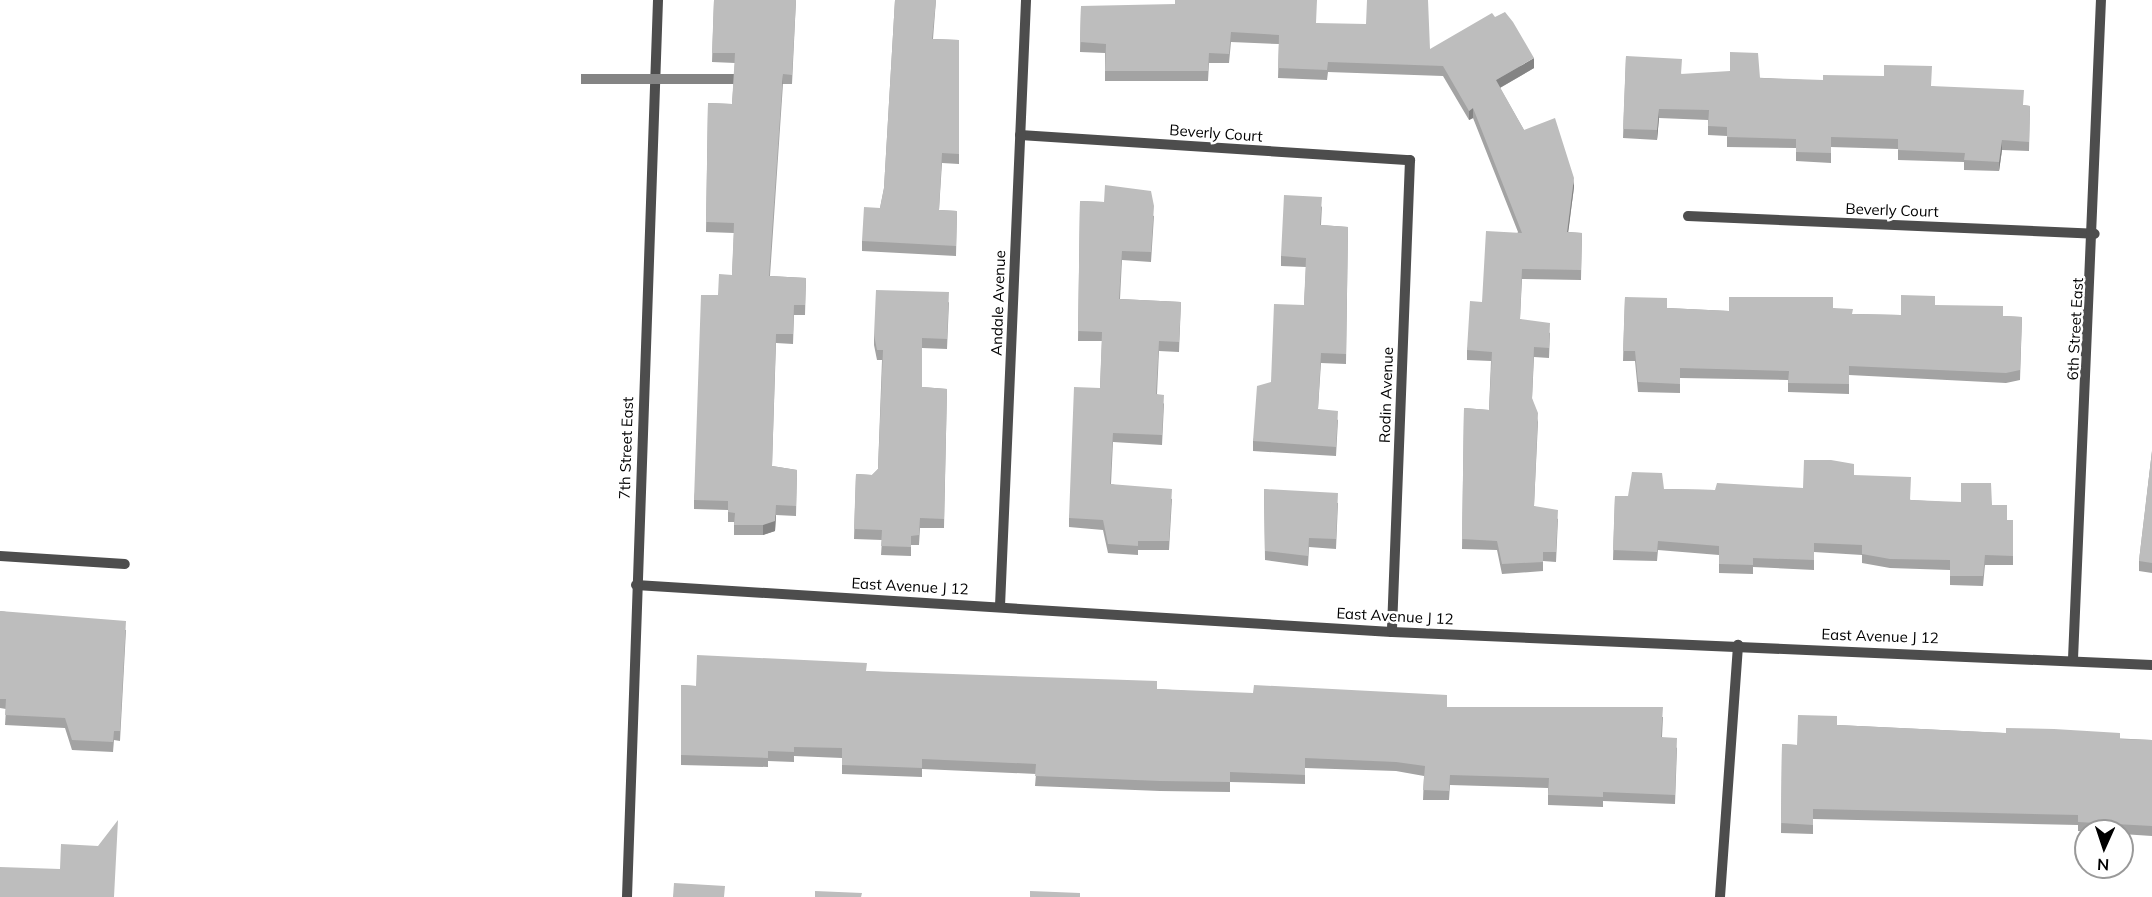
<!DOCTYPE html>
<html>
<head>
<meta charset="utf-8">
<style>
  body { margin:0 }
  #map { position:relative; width:2152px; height:897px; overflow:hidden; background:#fff; font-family:Mulish,sans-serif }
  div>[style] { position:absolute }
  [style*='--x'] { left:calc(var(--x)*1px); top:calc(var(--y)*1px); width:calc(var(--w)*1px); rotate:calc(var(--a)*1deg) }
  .minor>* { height:10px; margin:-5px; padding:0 5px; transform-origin:5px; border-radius:5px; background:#4d4d4d }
  .wall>* { inset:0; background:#a3a3a3 }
  .shaded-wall>* { inset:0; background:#848484; transform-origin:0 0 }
  .building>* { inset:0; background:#bdbdbd }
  span { translate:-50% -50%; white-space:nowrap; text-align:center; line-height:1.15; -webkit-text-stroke:5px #fff; paint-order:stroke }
  .street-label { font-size:15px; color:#000 }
  .north { position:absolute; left:2074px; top:819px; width:60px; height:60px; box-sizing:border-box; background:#fff; border:2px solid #999; border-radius:50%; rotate:183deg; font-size:16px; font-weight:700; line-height:24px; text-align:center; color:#000 }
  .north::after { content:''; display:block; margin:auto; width:21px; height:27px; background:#000; clip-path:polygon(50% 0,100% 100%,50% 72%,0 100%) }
</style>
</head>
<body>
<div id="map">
  <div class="minor">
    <div style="--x:1020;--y:135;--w:391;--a:3.7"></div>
    <div style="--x:1410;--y:160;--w:472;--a:92.2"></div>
    <div style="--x:1688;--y:216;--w:407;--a:2.5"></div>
    <div style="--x:0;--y:556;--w:125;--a:3.7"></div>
    <div style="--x:636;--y:585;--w:757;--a:3.56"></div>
    <div style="--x:1392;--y:632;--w:761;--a:2.49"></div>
    <div style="--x:1000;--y:606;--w:607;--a:-87.54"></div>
    <div style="--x:2073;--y:659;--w:660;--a:-87.57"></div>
    <div style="--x:627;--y:897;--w:898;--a:-88.02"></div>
    <div style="--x:1720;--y:897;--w:253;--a:-85.9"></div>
  </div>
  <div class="wall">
    <div style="clip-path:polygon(714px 0,796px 0,792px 84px,783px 84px,770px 276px,806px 278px,805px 315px,794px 315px,793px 344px,776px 343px,772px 466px,797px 470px,796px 516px,776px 515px,775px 531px,763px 535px,734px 535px,734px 522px,728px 522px,728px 510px,694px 509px,694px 500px,718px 295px,732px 275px,734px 233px,706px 232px,708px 103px,732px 104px,735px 63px,712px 62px)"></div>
    <div style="clip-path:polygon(895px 0,936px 0,933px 39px,959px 40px,959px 164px,942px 163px,939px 210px,957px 211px,956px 256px,862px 251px,862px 241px,880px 208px,884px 188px)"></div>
    <div style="clip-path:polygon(1081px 6px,1317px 23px,1430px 49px,1534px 68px,1500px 88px,1524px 130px,1574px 187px,1568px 232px,1582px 233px,1581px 280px,1522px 279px,1520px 319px,1550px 333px,1549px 358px,1534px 357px,1532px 399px,1538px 422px,1534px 506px,1558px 519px,1556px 562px,1543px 561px,1543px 571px,1502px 574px,1497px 550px,1462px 549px,1464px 408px,1489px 410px,1491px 361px,1467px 360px,1467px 350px,1482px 302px,1518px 232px,1473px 118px,1469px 120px,1443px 76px,1328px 72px,1327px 80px,1278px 78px,1279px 44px,1231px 42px,1229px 63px,1209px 63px,1208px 81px,1105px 81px,1105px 53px,1080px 52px)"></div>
    <div style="clip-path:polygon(1626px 56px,1682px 74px,1931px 86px,2023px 105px,2030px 106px,2029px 151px,2002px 150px,1999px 171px,1964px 170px,1964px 162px,1898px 160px,1898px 149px,1831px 147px,1831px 163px,1796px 161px,1796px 148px,1727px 147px,1727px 136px,1708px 135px,1708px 120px,1659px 118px,1657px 140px,1623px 138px)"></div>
    <div style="clip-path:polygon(1080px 201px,1104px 202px,1154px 216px,1151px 262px,1122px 260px,1120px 299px,1181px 302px,1179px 352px,1159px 351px,1157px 394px,1164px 404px,1162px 445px,1113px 442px,1111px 484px,1172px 499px,1169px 550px,1138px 550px,1138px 555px,1108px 553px,1103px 530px,1069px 527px,1069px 518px,1100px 388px,1102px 341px,1078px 341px)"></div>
    <div style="clip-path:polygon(1322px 206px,1321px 225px,1348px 227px,1346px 364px,1321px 363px,1318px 409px,1338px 420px,1336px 456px,1253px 451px,1253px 441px,1271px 382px,1304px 305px,1306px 267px,1281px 266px,1281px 256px)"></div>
    <div style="clip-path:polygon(1625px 297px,1667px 308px,1729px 311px,1833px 308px,1852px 314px,1901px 315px,1935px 305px,2003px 316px,2022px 317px,2020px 380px,2006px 383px,1849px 375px,1849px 394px,1788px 392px,1788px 380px,1680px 378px,1680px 393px,1638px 392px,1635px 361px,1623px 361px)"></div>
    <div style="clip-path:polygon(949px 302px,947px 349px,922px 348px,922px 387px,947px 389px,944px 528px,920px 528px,919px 545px,911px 545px,911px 556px,881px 555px,882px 540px,854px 539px,856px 474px,872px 475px,878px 469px,882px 360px,877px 360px,874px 345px,874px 335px)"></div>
    <div style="clip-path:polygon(2152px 451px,2152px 573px,2139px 571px,2139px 561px)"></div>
    <div style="clip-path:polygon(1854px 475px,1911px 500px,1992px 505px,2007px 520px,2013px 520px,2013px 565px,1985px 565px,1983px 586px,1950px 585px,1950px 570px,1890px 568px,1862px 563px,1862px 555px,1814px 552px,1814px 570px,1753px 567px,1753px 574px,1719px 573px,1719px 555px,1658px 550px,1657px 561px,1613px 560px,1615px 496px,1628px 496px,1664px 489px,1715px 490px,1803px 488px)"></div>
    <div style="clip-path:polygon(1264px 489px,1338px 503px,1336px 549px,1309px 547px,1308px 566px,1265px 560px)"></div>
    <div style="clip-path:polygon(0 611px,126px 630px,120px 741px,114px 740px,113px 752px,72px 750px,65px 728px,5px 725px,6px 709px,0 708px)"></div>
    <div style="clip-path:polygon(866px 671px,1447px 707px,1663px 717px,1662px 737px,1677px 748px,1675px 804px,1603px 801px,1603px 807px,1548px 805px,1548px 788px,1450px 785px,1449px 800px,1423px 800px,1424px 776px,1396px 771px,1305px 768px,1305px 784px,1230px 782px,1230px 792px,1160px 791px,1035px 786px,1036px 774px,922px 769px,922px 777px,842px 774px,842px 758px,794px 756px,794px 762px,768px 761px,768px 767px,681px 765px,681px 685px,696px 686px)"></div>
    <div style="clip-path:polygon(1837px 725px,2152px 740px,2152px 836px,2122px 834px,2122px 831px,2078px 831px,2078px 825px,1813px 819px,1813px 834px,1781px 833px,1782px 744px,1797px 745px)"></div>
  </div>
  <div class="shaded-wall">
    <div style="clip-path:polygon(1534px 58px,1534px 68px,1496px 90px,1496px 80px)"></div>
    <div style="left:783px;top:74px;width:10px;height:202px;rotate:90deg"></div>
    <div style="clip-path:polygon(1473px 108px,1473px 118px,1469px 120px,1469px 111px)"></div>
    <div style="clip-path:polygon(1659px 109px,1659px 118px,1657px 140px,1657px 130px)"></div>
    <div style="clip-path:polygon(2002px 140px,2002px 150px,1999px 171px,1999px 162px)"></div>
    <div style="clip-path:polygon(1574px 178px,1574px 187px,1567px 242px,1567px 232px)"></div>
    <div style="clip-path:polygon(776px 515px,775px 531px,763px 535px,763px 525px)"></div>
  </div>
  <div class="building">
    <div style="clip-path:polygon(714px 0,796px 0,792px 75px,783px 74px,769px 276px,806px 278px,805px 305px,794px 305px,793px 334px,776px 334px,772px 466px,797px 470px,796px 506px,776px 505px,775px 521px,763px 525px,734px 525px,735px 513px,728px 512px,728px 501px,694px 500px,701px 295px,718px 295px,719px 274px,732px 275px,734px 223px,706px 222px,708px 103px,732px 104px,735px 53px,712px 53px)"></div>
    <div style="clip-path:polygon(895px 0,936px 0,932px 39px,959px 40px,959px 154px,942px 153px,939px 210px,957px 211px,956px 246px,862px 241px,864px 207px,880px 208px,884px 188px)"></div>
    <div style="clip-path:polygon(1175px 0,1317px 0,1316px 23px,1366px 24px,1367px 0,1428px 0,1430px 49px,1492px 13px,1495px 17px,1505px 12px,1513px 22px,1534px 58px,1496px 80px,1524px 130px,1555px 118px,1574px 178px,1567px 232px,1582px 233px,1581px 270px,1522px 269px,1520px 319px,1550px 323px,1549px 348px,1534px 347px,1532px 398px,1538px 413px,1534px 506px,1558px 510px,1556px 552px,1543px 552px,1543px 562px,1502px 564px,1497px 541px,1462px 539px,1464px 408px,1489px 410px,1492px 352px,1467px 350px,1470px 301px,1482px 302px,1486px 231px,1522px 233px,1473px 108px,1469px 111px,1443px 66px,1328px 62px,1327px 70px,1278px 68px,1279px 35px,1231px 32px,1229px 54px,1209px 53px,1208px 71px,1105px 71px,1106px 44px,1080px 42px,1081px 6px,1175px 4px)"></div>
    <div style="clip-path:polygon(1730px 52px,1758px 53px,1760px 78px,1823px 80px,1823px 75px,1884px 76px,1884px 65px,1932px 66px,1931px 86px,2024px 90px,2023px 105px,2030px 106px,2029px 142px,2002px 140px,1999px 162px,1964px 160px,1965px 153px,1898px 150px,1898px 139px,1831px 137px,1831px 153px,1796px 152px,1796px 139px,1727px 137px,1727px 127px,1708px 126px,1709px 110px,1659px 109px,1657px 130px,1623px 129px,1626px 56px,1682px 59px,1681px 74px,1730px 71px)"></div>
    <div style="clip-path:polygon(1105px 185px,1151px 191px,1154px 206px,1151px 252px,1122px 251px,1119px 299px,1181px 302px,1179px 342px,1159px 341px,1156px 394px,1164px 395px,1162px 435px,1113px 433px,1110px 484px,1172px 489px,1169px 541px,1138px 541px,1138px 546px,1108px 544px,1103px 520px,1069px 518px,1074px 387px,1100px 388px,1102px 332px,1078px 331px,1080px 201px,1104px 202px)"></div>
    <div style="clip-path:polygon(1284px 195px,1322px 197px,1320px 225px,1348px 227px,1346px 354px,1321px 353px,1318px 409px,1338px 411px,1336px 447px,1253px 441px,1257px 386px,1271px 382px,1274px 304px,1304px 305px,1306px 258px,1281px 256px)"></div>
    <div style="clip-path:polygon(876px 290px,949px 292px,947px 339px,922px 338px,922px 387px,947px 389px,944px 519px,920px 518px,919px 535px,911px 536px,911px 547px,881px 546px,882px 530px,854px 529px,856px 474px,872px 475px,878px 469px,883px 350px,877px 350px,874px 335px)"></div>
    <div style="clip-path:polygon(1901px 295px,1935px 296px,1935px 305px,2003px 306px,2003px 316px,2022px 317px,2020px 370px,2006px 373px,1849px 366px,1849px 384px,1788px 383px,1789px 371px,1680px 368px,1680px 384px,1638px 382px,1635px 351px,1623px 351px,1625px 297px,1667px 298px,1667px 308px,1729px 311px,1729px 297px,1833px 297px,1833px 308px,1853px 309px,1852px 314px,1901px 315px)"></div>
    <div style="clip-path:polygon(2152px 451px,2152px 563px,2139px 561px)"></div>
    <div style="clip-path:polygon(1804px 460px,1831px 460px,1854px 464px,1854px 475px,1911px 477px,1910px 500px,1961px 502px,1961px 483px,1991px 483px,1992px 505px,2007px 505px,2007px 520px,2013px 520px,2013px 556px,1985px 555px,1983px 576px,1950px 576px,1950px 560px,1890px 559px,1862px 554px,1862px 545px,1814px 543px,1814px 560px,1753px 558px,1753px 565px,1719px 564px,1719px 546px,1658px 541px,1657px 552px,1613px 550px,1615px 496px,1628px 496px,1632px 472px,1662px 473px,1664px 489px,1715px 490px,1717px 483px,1803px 488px)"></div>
    <div style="clip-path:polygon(1264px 489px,1338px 493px,1336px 539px,1309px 538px,1308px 556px,1265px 551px)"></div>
    <div style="clip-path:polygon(0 611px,126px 621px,120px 731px,114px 731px,113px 742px,72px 740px,65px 718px,5px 715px,6px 699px,0 699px)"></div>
    <div style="clip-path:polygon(697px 655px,867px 663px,866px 671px,1157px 681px,1157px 689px,1253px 693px,1254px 685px,1447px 695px,1447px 707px,1663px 707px,1661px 737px,1677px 738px,1675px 795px,1603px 792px,1603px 797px,1548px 795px,1549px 778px,1450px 775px,1449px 791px,1423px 790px,1425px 766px,1396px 762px,1305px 758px,1305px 775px,1230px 772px,1230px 782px,1160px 781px,1035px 776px,1036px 764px,922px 759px,922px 768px,842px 765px,842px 748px,794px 747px,794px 752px,768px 751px,768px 758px,681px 755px,681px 685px,696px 686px)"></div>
    <div style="clip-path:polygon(1798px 715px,1837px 716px,1837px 725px,2006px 733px,2006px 728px,2054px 729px,2120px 733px,2120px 739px,2152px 740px,2152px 826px,2078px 822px,2078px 815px,1813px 809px,1813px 825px,1781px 823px,1782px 744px,1797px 745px)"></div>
    <div style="clip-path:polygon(118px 820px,114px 897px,0 897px,0 867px,60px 869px,61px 844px,98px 846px)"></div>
    <div style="clip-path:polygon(674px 883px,725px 886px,724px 897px,673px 897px)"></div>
    <div style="clip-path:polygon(815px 891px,862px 893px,861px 897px,815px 897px)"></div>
    <div style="clip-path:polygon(1030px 891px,1080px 893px,1080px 897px,1030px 897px)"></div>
  </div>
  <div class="street-label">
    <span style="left:1216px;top:133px;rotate:4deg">Beverly Court</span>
    <span style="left:1892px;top:210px;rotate:2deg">Beverly Court</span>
    <span style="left:998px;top:303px;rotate:-88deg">Andale Avenue</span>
    <span style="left:2075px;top:329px;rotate:-87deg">6th Street East</span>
    <span style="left:1386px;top:395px;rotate:-88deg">Rodin Avenue</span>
    <span style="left:626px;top:448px;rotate:-88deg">7th Street East</span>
    <span style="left:910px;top:586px;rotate:3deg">East Avenue J 12</span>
    <span style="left:1395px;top:616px;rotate:3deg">East Avenue J 12</span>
    <span style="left:1880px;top:636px;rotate:2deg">East Avenue J 12</span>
  </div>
  <div class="north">N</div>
</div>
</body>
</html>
